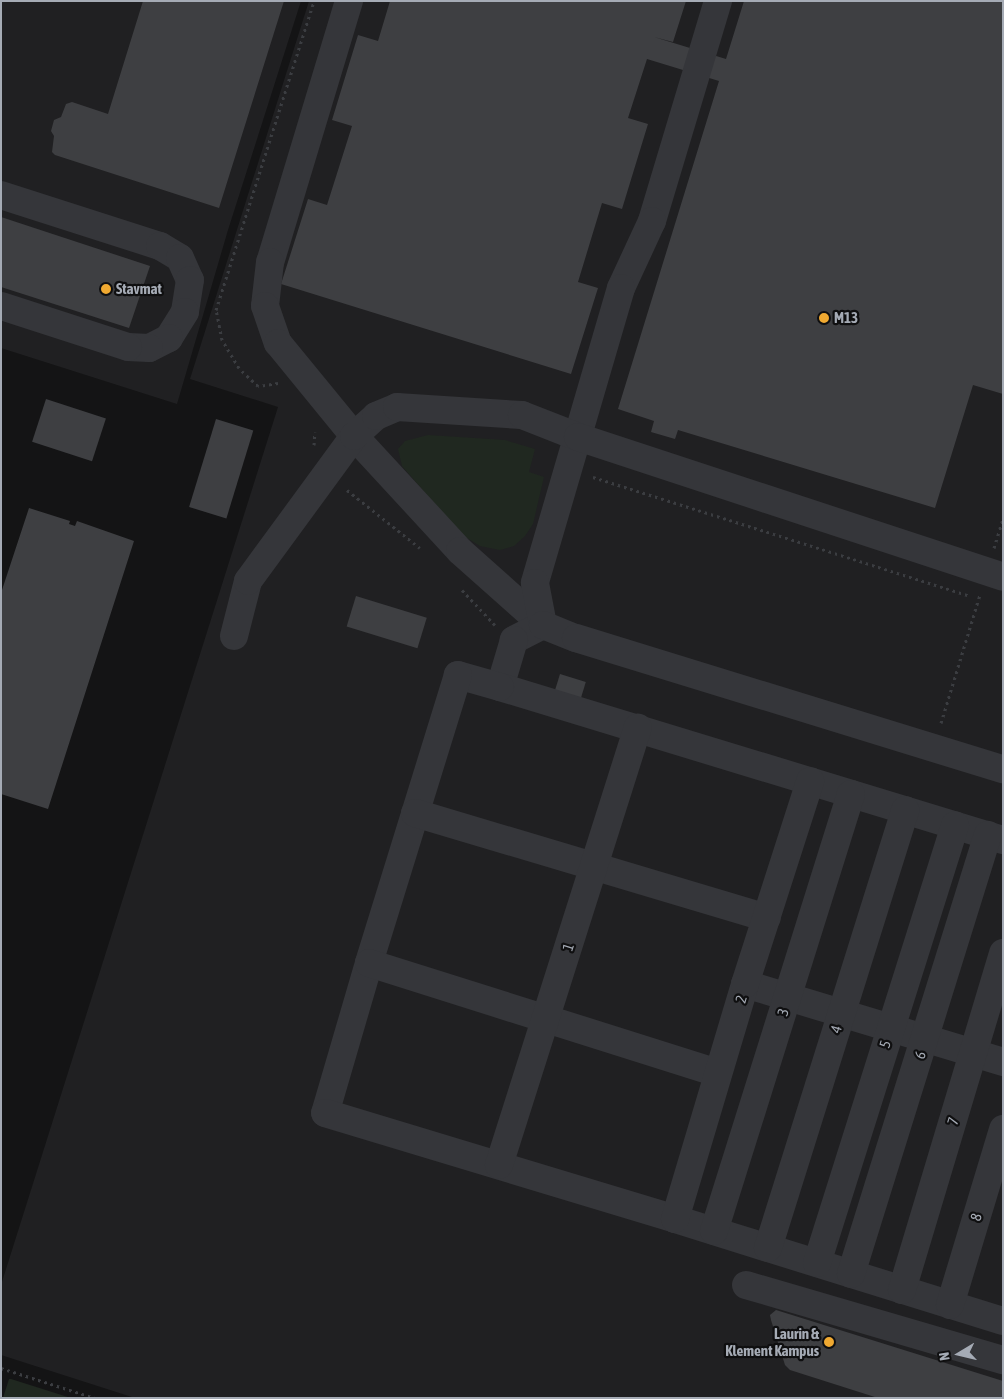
<!DOCTYPE html>
<html>
<head>
<meta charset="utf-8">
<style>
  body { margin:0 }
  #map { position:relative; width:1004px; height:1399px; overflow:hidden; background:#141415; font-family:"Asap Condensed",sans-serif }
  div>[style] { position:absolute }
  [style*='--x'] { left:calc(var(--x)*1px); top:calc(var(--y)*1px); width:calc(var(--w)*1px); rotate:calc(var(--a)*1deg) }
  .built>* { inset:0; background:#202022 }
  .green>* { inset:0; background:#202820 }
  .building>* { inset:0; background:#3e3f42; transform-origin:0 0 }
  .path>* { height:3px; margin-top:-1.5px; transform-origin:0; background:repeating-linear-gradient(90deg,#3b3d41 0 2.5px,transparent 0 6.5px) }
  .minor>* { height:28px; margin:-14px; padding:0 14px; transform-origin:14px; border-radius:14px; background:#35363a }
  .dots>* { width:14px; height:14px; translate:-50% -50%; box-sizing:border-box; border:2px solid #0f0f10; border-radius:50% }
  span { translate:-50% -50%; white-space:nowrap; text-align:center; line-height:1.15; -webkit-text-stroke:4.5px #0f0f10; paint-order:stroke }
  .poi-label { font-size:15px; color:#a5abb5; font-weight:700 }
  .left { translate:0 -50%; text-align:left }
  .right { translate:-100% -50%; text-align:right }
  .street-label { font-size:15px; color:#a5abb5 }
  .frame { position:absolute; inset:0; border:2px solid #a5abb5; pointer-events:none }
  .north { position:absolute; left:934px; top:1329px; width:50px; height:50px; -webkit-text-stroke:4px #0f0f10; paint-order:stroke; rotate:261deg; font-size:14px; font-weight:700; line-height:20px; text-align:center; color:#a5abb5 }
  .north::after { content:''; display:block; margin:auto; width:18px; height:22px; background:#a5abb5; clip-path:polygon(50% 0,100% 100%,50% 72%,0 100%) }
</style>
</head>
<body>
<div id="map">
  <div class="built">
    <div style="clip-path:polygon(1px 1px,301px 1px,228px 230px,177px 404px,1px 348px)"></div>
    <div style="clip-path:polygon(309px 1px,1003px 1px,1003px 1398px,135px 1398px,1px 1355px,1px 1285px,278px 407px,190px 379px)"></div>
  </div>
  <div class="green">
    <div style="clip-path:polygon(428px 435px,505px 440px,535px 449px,529px 472px,544px 477px,533px 524px,525px 536px,514px 546px,500px 550px,480px 546px,462px 535px,402px 466px,398px 449px,405px 441px)"></div>
    <div style="clip-path:polygon(9px 1379px,11px 1379px,71px 1398px,3px 1398px)"></div>
  </div>
  <div class="building">
    <div style="clip-path:polygon(143px 1px,284px 1px,219px 208px,55px 155px,52px 152px,54px 136px,51px 131px,54px 120px,61px 117px,66px 104px,72px 102px,108px 114px)"></div>
    <div style="clip-path:polygon(390px 1px,686px 1px,673px 42px,654px 37px,726px 59px,744px 1px,1003px 1px,1003px 394px,973px 385px,935px 508px,678px 430px,675px 439px,651px 432px,654px 421px,618px 409px,719px 81px,647px 59px,628px 118px,648px 124px,622px 209px,602px 203px,578px 282px,598px 288px,571px 374px,281px 284px,308px 199px,327px 205px,352px 126px,332px 120px,358px 35px,378px 41px)"></div>
    <div style="clip-path:polygon(1px 217px,150px 266px,129px 328px,1px 287px)"></div>
    <div style="left:46px;top:399px;width:63px;height:45px;rotate:18deg"></div>
    <div style="left:216px;top:419px;width:39px;height:92px;rotate:17deg"></div>
    <div style="clip-path:polygon(29px 508px,70px 521px,69px 524px,75px 526px,77px 521px,134px 541px,48px 809px,1px 794px,1px 593px)"></div>
    <div style="left:356px;top:596px;width:74px;height:32px;rotate:17deg"></div>
    <div style="left:560px;top:674px;width:27px;height:17px;rotate:17deg"></div>
    <div style="clip-path:polygon(776px 1310px,1003px 1381px,1003px 1398px,878px 1398px,790px 1370px,785px 1365px,771px 1320px,770px 1315px)"></div>
  </div>
  <div class="path">
    <div style="--x:278;--y:383;--w:20;--a:171"></div>
    <div style="--x:258;--y:386;--w:26;--a:-137"></div>
    <div style="--x:239;--y:368;--w:33;--a:-121"></div>
    <div style="--x:222;--y:340;--w:31;--a:-101"></div>
    <div style="--x:216;--y:310;--w:324;--a:-72.4"></div>
    <div style="--x:314;--y:445;--w:13;--a:-86"></div>
    <div style="--x:593;--y:477;--w:396;--a:17.5"></div>
    <div style="--x:347;--y:490;--w:93;--a:38.5"></div>
    <div style="--x:994;--y:548;--w:31;--a:-73"></div>
    <div style="--x:462;--y:590;--w:48;--a:46.7"></div>
    <div style="--x:941;--y:723;--w:134;--a:-73.1"></div>
    <div style="--x:1;--y:1368;--w:99;--a:17.7"></div>
  </div>
  <div class="minor">
    <div style="--x:349;--y:1;--w:273;--a:106.8"></div>
    <div style="--x:270;--y:262;--w:44;--a:96.5"></div>
    <div style="--x:265;--y:306;--w:39;--a:71"></div>
    <div style="--x:278;--y:343;--w:120;--a:50.7"></div>
    <div style="--x:354;--y:436;--w:156;--a:47.3"></div>
    <div style="--x:460;--y:551;--w:111;--a:41.7"></div>
    <div style="--x:543;--y:625;--w:33;--a:153"></div>
    <div style="--x:514;--y:640;--w:49;--a:106.6"></div>
    <div style="--x:500;--y:687;--w:526;--a:16.92"></div>
    <div style="--x:718;--y:1;--w:230;--a:106.7"></div>
    <div style="--x:652;--y:221;--w:74;--a:114.8"></div>
    <div style="--x:621;--y:288;--w:307;--a:106.3"></div>
    <div style="--x:535;--y:583;--w:43;--a:79.2"></div>
    <div style="--x:543;--y:625;--w:35;--a:22"></div>
    <div style="--x:576;--y:638;--w:447;--a:17.1"></div>
    <div style="--x:1;--y:195;--w:167;--a:17.8"></div>
    <div style="--x:160;--y:246;--w:23;--a:31"></div>
    <div style="--x:180;--y:258;--w:24;--a:66"></div>
    <div style="--x:190;--y:280;--w:32;--a:99"></div>
    <div style="--x:185;--y:312;--w:31;--a:122"></div>
    <div style="--x:169;--y:338;--w:22;--a:153"></div>
    <div style="--x:149;--y:348;--w:21;--a:-177"></div>
    <div style="--x:128;--y:347;--w:133;--a:-162.1"></div>
    <div style="--x:234;--y:636;--w:57;--a:-75.7"></div>
    <div style="--x:248;--y:581;--w:180;--a:-53.8"></div>
    <div style="--x:354;--y:436;--w:30;--a:-42"></div>
    <div style="--x:376;--y:416;--w:23;--a:-23"></div>
    <div style="--x:397;--y:407;--w:125;--a:3.7"></div>
    <div style="--x:522;--y:415;--w:60;--a:21.4"></div>
    <div style="--x:578;--y:437;--w:447;--a:18.2"></div>
    <div style="--x:500;--y:687;--w:44;--a:-164.1"></div>
    <div style="--x:458;--y:675;--w:301;--a:107.2"></div>
    <div style="--x:369;--y:963;--w:156;--a:106.3"></div>
    <div style="--x:325;--y:1113;--w:366;--a:16.8"></div>
    <div style="--x:675;--y:1219;--w:343;--a:17.3"></div>
    <div style="--x:415;--y:813;--w:367;--a:16.6"></div>
    <div style="--x:369;--y:963;--w:366;--a:17.5"></div>
    <div style="--x:745;--y:984;--w:270;--a:16.8"></div>
    <div style="--x:499;--y:1165;--w:459;--a:-72.4"></div>
    <div style="--x:675;--y:1219;--w:245;--a:-73.4"></div>
    <div style="--x:745;--y:984;--w:213;--a:-72.2"></div>
    <div style="--x:714;--y:1231;--w:458;--a:-72.6"></div>
    <div style="--x:768;--y:1248;--w:459;--a:-72.6"></div>
    <div style="--x:817;--y:1263;--w:459;--a:-72.5"></div>
    <div style="--x:851;--y:1274;--w:460;--a:-72.7"></div>
    <div style="--x:746;--y:1285;--w:268;--a:16.3"></div>
    <div style="--x:902;--y:1290;--w:352;--a:-73.3"></div>
    <div style="--x:950;--y:1305;--w:184;--a:-73.2"></div>
  </div>
  <div class="dots">
    <div style="left:106px;top:289px;background:#f0a931"></div>
    <div style="left:824px;top:318px;background:#f0a931"></div>
    <div style="left:829px;top:1342px;background:#f0a931"></div>
  </div>
  <div class="poi-label">
    <span class="left" style="left:116px;top:289px">Stavmat</span>
    <span class="left" style="left:834px;top:318px">M13</span>
    <span class="right" style="left:819px;top:1342px">Laurin &amp;<br>Klement Kampus</span>
  </div>
  <div class="street-label">
    <span style="left:568px;top:947px;rotate:-72deg">1</span>
    <span style="left:741px;top:999px;rotate:-73deg">2</span>
    <span style="left:783px;top:1012px;rotate:-73deg">3</span>
    <span style="left:836px;top:1029px;rotate:-73deg">4</span>
    <span style="left:885px;top:1044px;rotate:-73deg">5</span>
    <span style="left:920px;top:1055px;rotate:-72deg">6</span>
    <span style="left:953px;top:1121px;rotate:-73deg">7</span>
    <span style="left:976px;top:1217px;rotate:-73deg">8</span>
  </div>
  <div class="frame"></div>
  <div class="north">N</div>
</div>
</body>
</html>
